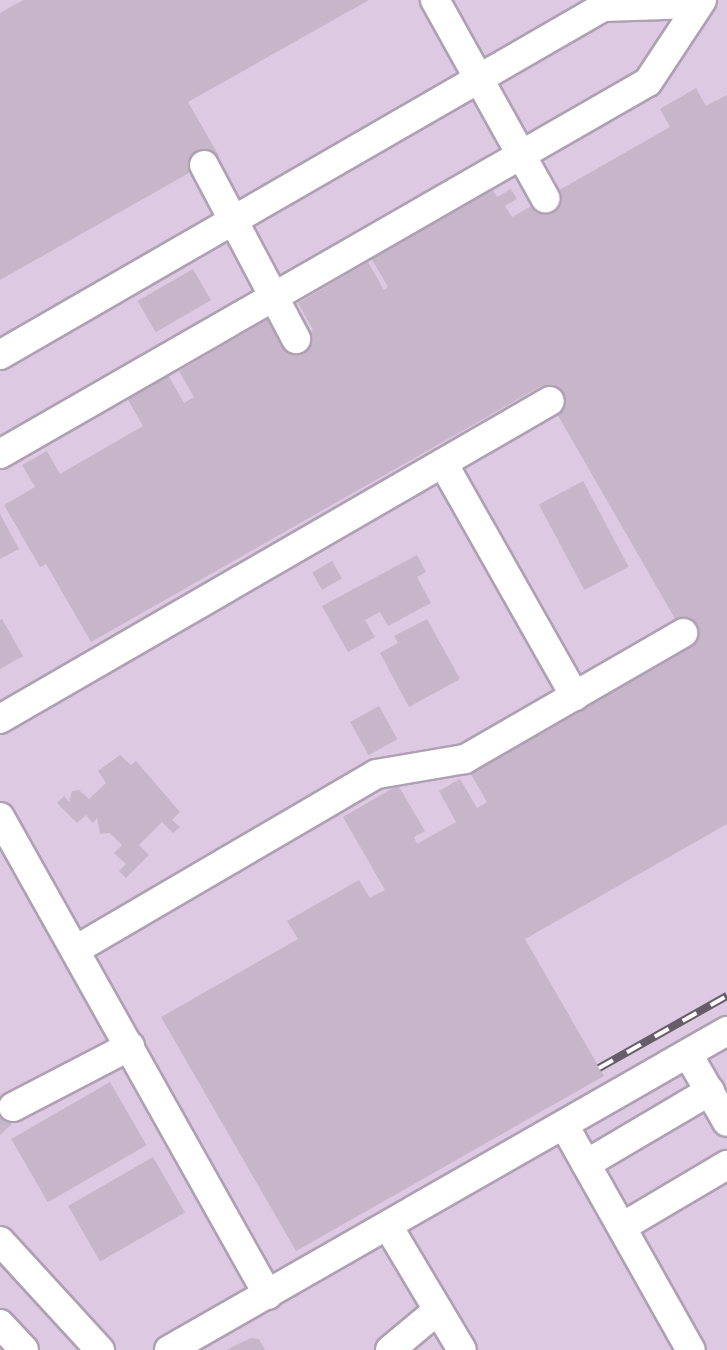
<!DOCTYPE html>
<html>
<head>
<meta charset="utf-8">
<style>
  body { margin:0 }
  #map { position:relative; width:727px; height:1350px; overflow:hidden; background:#e9d9ed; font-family:Karla,sans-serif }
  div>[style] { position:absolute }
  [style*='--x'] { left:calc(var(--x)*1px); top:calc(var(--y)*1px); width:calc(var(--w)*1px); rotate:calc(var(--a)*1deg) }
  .built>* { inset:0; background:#ddc9e2; transform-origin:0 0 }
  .building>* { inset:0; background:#c7b6c9; transform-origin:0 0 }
  .roads { filter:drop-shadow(2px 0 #afa0b3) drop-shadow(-2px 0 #afa0b3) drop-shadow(0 2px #afa0b3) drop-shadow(0 -2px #afa0b3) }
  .minor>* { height:28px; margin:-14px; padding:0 14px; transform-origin:14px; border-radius:14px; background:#fff }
  .rail>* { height:8px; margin-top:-4px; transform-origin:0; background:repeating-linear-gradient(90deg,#fff 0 16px,#665d68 0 32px); box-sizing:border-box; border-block:2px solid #665d68 }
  span { translate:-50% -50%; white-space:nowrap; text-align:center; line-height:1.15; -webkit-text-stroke:6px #fff; paint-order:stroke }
</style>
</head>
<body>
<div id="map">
  <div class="built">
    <div style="left:0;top:0;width:727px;height:1350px"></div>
  </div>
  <div class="building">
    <div style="clip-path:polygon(23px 0,369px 0,188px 102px,219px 156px,0 280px,0 13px)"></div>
    <div style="clip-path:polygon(696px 88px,706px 106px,727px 95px,727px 824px,525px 939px,604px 1076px,296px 1251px,161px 1017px,298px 939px,287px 921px,359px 880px,370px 898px,385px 890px,343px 817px,398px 785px,425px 831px,414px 837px,417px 844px,456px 822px,439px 791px,460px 779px,477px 808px,487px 802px,468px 769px,689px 643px,541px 386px,91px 642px,46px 564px,40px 567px,4px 505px,35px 487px,22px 465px,47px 451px,60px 474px,143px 426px,127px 398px,168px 375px,184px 403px,194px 397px,179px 371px,268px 319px,284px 347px,313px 330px,298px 303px,368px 262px,384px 290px,388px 287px,371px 258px,492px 189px,497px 197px,511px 189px,517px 199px,505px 206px,512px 217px,670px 127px,660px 109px)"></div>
    <div style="left:193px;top:269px;width:36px;height:64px;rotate:60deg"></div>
    <div style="left:583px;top:481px;width:97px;height:50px;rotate:62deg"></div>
    <div style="clip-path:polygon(0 514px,19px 549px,0 559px)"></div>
    <div style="clip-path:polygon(417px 555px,426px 572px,417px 577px,431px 603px,388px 626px,380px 612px,365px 620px,375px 637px,348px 652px,322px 606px)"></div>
    <div style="left:332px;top:561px;width:20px;height:23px;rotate:60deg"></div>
    <div style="clip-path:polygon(2px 619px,23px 656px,0 669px,0 620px)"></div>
    <div style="clip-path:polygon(427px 619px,460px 679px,409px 707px,380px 653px,398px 643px,394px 636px)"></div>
    <div style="left:379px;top:706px;width:38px;height:33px;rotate:61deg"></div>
    <div style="clip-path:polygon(120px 755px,131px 765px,136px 761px,180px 812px,172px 820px,180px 827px,173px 833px,162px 822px,139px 845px,149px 855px,126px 878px,119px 871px,126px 864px,114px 853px,122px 845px,110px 833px,100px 834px,97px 818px,93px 823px,86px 815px,77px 823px,57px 803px,64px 796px,69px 802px,72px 791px,79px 790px,89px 799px,106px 783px,98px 771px)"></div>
    <div style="left:110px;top:1082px;width:73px;height:114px;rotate:60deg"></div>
    <div style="clip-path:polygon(0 1111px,12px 1124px,0 1135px)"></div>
    <div style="left:153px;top:1157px;width:64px;height:98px;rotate:60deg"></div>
    <div style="clip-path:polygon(251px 1338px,259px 1339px,265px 1350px,226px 1350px)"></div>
  </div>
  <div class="roads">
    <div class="minor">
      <div style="--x:435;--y:0;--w:227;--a:60.9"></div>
      <div style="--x:204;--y:165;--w:197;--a:62.1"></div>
      <div style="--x:0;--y:355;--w:696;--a:-29.99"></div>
      <div style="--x:603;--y:7;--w:93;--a:-1.8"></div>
      <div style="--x:0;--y:454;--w:747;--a:-29.86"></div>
      <div style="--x:648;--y:82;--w:98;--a:-56.6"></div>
      <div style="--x:443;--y:463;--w:268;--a:60.5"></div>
      <div style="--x:0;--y:719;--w:635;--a:-30.04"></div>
      <div style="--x:0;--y:817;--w:548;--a:60.72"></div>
      <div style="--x:77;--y:949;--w:347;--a:-30.3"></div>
      <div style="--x:377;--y:774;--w:89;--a:-9.7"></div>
      <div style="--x:465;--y:759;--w:252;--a:-30"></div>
      <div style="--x:688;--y:1054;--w:78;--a:60.2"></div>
      <div style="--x:13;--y:1107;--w:132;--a:-27.5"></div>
      <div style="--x:564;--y:1125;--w:258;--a:60.6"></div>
      <div style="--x:586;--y:1164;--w:144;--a:-30.5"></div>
      <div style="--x:388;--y:1226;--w:144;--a:59.2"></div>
      <div style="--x:622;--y:1227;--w:122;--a:-30.6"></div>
      <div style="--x:0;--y:1241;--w:148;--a:47.5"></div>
      <div style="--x:0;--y:1324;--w:35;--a:47"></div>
      <div style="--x:169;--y:1350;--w:643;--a:-29.76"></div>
      <div style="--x:390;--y:1350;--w:62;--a:-39.8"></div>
    </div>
  </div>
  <div class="rail">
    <div style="--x:599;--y:1068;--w:147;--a:-29.4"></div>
  </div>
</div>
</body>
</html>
